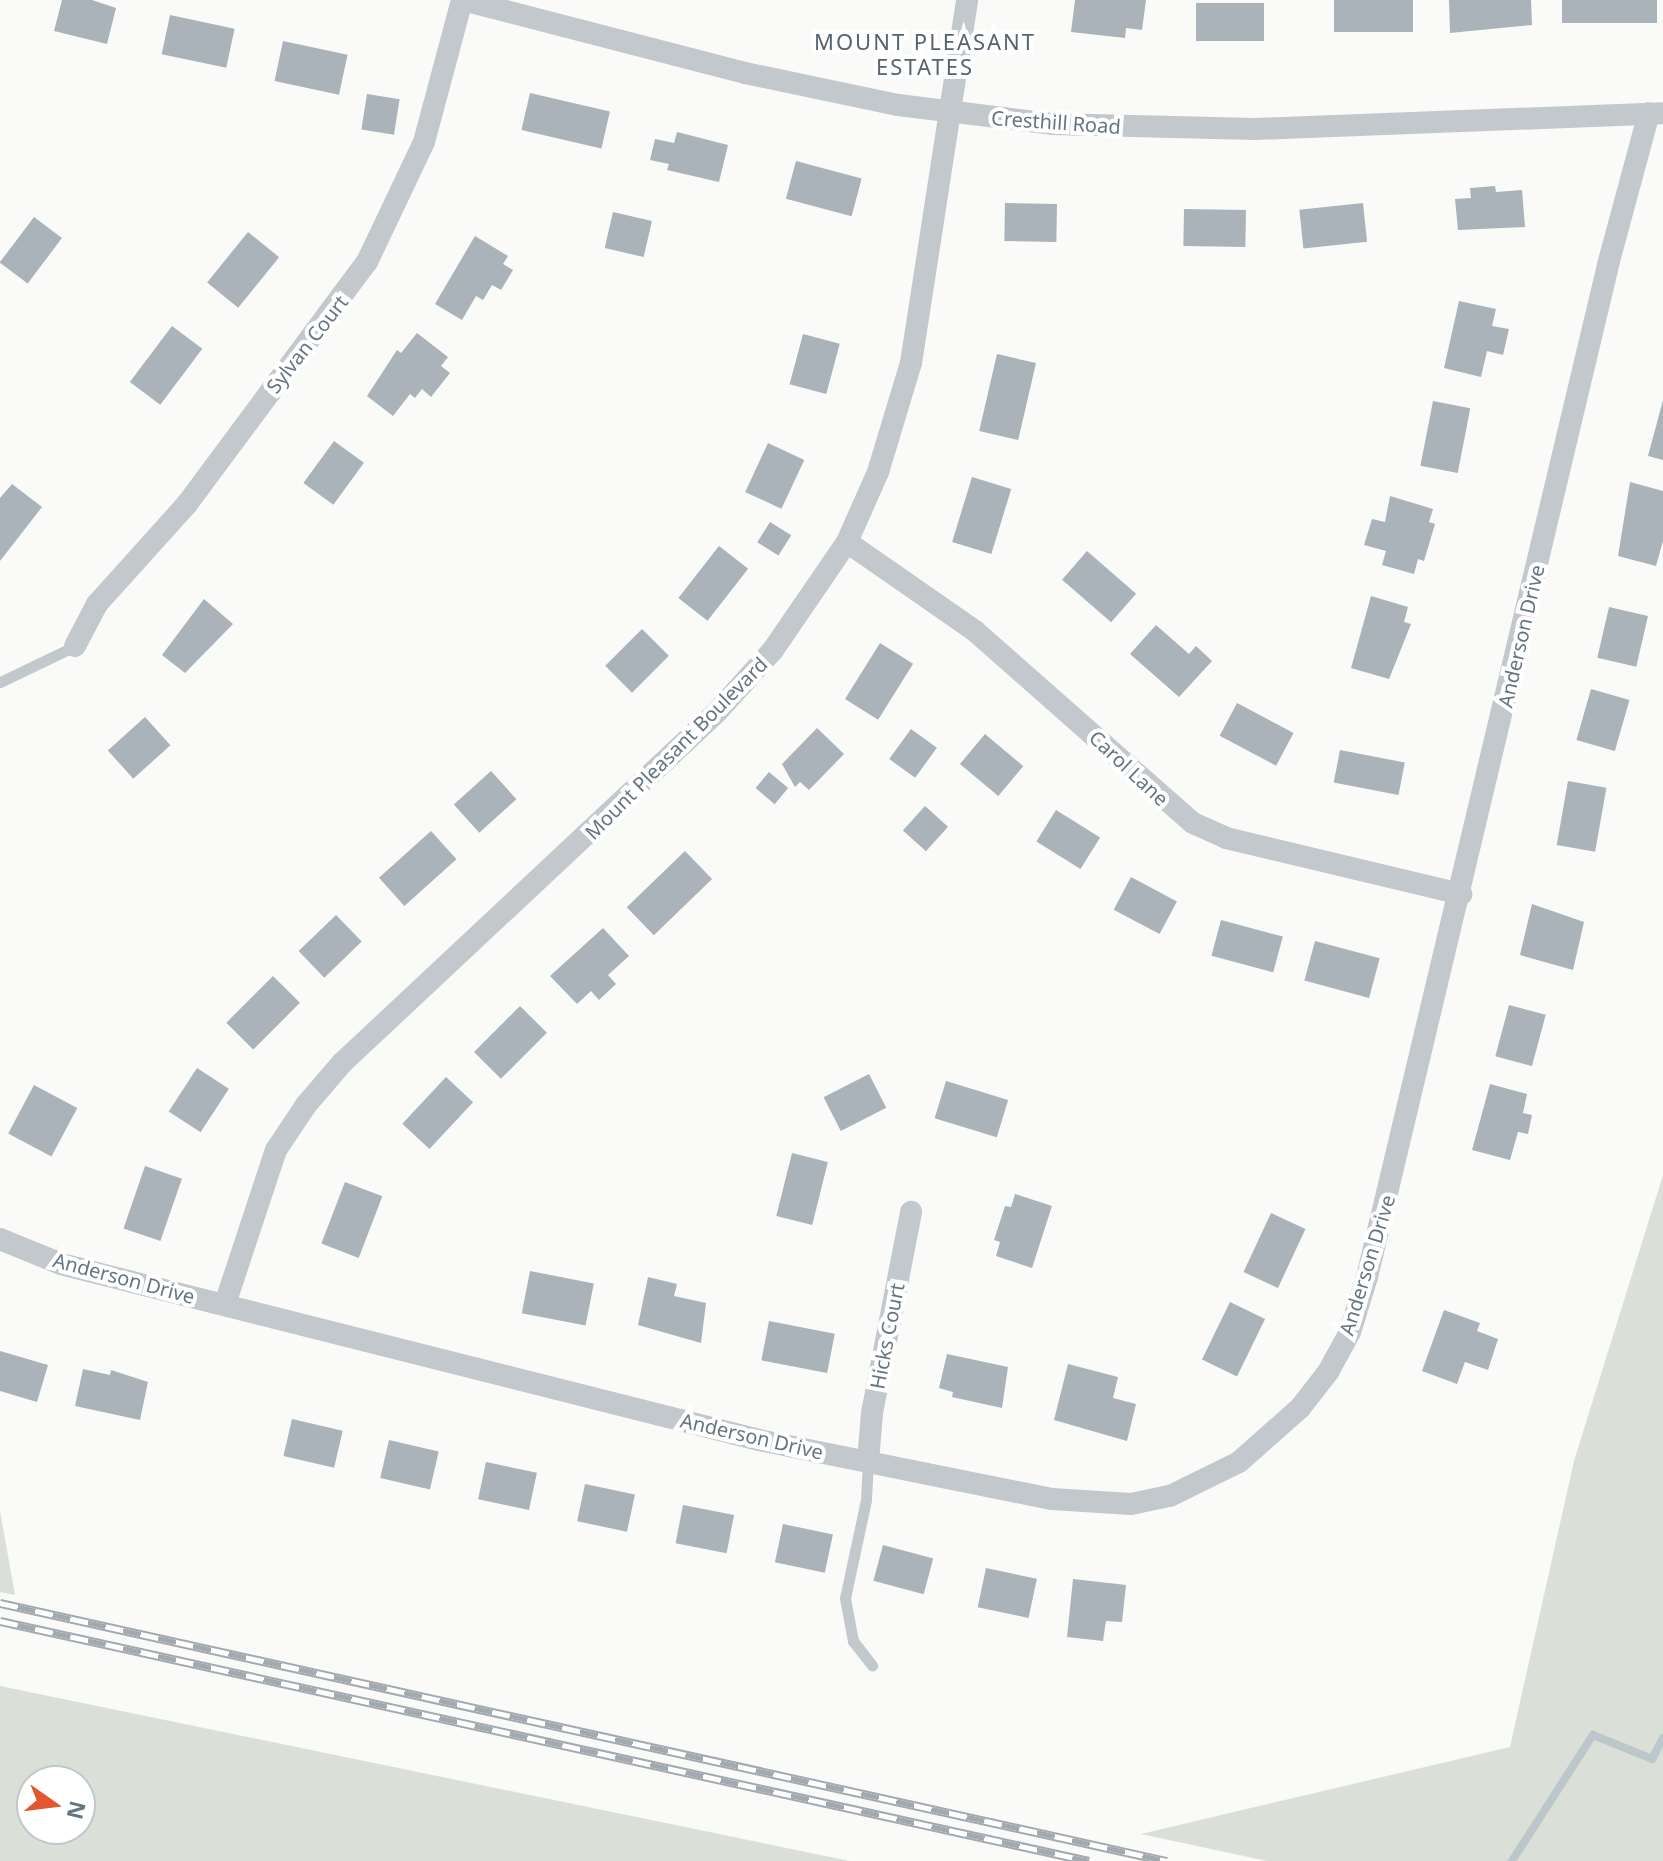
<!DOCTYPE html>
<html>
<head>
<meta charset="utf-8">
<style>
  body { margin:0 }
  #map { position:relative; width:1663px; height:1861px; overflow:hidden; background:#fafaf8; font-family:"Noto Sans",sans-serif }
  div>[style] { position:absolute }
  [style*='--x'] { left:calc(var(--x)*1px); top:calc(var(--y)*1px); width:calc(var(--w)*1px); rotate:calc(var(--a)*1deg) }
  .green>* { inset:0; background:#dadfd7 }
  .stream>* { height:8px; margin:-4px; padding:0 4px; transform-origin:4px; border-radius:4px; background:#bbc7cb }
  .building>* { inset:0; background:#aab3b9; transform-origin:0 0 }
  .service>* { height:11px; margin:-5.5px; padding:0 5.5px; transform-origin:5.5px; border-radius:5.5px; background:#c3c8cc }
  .minor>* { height:22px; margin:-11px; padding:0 11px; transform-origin:11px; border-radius:11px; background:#c3c8cc }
  .rail>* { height:9px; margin-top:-4.5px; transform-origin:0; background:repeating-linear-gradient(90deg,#fff 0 18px,#a2aab0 0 36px); box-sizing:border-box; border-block:2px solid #a2aab0 }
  span { translate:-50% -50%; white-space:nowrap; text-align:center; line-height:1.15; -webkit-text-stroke:8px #fff; paint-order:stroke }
  .street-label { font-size:20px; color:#657683 }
  .neighbourhood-label { font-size:22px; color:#57646e; letter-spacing:2px }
  .north { position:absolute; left:16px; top:1765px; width:80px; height:80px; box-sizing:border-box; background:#fff; border:2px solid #c1c8cd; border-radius:50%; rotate:104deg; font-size:22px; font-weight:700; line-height:32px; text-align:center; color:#657683 }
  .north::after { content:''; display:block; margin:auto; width:28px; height:36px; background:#e4572e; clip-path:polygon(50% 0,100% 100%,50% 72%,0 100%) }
</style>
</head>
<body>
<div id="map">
  <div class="green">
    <div style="clip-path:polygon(1663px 1175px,1663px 1861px,1267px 1861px,1141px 1834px,1510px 1747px,1574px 1461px)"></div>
    <div style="clip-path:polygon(0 1511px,15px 1595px,0 1592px)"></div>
    <div style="clip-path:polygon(evenodd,0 1686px,850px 1861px,0 1861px,0 1686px,32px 1781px,80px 1781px,80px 1829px,32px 1829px,32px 1781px)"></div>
  </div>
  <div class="stream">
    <div style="--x:1512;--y:1861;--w:150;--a:-57.3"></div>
    <div style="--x:1593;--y:1735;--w:64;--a:22.1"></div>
    <div style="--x:1652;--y:1759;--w:24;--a:-62"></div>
  </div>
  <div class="building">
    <div style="clip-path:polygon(62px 0,92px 0,116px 8px,107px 44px,54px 31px)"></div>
    <div style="clip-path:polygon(1075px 0,1146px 0,1142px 30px,1126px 28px,1125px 38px,1071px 32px)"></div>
    <div style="left:1334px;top:0;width:79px;height:32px"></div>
    <div style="clip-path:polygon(1449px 0,1531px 0,1532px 25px,1450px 33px)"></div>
    <div style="left:1562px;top:0;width:95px;height:23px"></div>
    <div style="left:1264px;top:3px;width:38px;height:68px;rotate:90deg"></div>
    <div style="left:170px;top:15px;width:66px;height:40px;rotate:12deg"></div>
    <div style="left:283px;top:41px;width:66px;height:41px;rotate:12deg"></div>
    <div style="left:530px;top:93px;width:82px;height:38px;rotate:13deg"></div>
    <div style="left:367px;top:94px;width:33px;height:36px;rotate:9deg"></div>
    <div style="clip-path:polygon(677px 132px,728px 145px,719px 182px,667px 170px,669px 164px,650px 160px,655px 139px,674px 143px)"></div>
    <div style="left:796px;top:161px;width:68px;height:39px;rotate:15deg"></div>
    <div style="clip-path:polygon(1495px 186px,1496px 192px,1522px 190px,1525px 227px,1458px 230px,1455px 199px,1471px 198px,1470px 188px)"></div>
    <div style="left:1005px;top:203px;width:52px;height:38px;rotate:1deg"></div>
    <div style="left:1363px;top:203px;width:39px;height:64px;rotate:84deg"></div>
    <div style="left:1184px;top:209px;width:62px;height:37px;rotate:1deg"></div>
    <div style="left:613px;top:212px;width:40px;height:37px;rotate:13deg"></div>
    <div style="left:34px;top:217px;width:35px;height:57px;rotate:37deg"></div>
    <div style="left:248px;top:232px;width:40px;height:65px;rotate:39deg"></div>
    <div style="clip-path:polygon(475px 236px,508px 256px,503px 264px,513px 270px,501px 290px,492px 285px,483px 300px,476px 296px,462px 320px,435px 304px)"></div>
    <div style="clip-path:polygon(1459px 301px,1496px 309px,1492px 326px,1509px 329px,1503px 355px,1487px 351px,1481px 377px,1444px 368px)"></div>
    <div style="left:172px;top:326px;width:38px;height:70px;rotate:37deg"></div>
    <div style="clip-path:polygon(417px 333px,448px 357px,441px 366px,450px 373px,431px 397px,422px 389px,415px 398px,410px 394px,393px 416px,367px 396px,397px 350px,401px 353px)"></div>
    <div style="left:803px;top:334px;width:38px;height:52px;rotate:15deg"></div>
    <div style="left:997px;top:354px;width:40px;height:79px;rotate:13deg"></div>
    <div style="clip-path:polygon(1663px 400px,1663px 460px,1648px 456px)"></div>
    <div style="left:1433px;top:401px;width:38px;height:66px;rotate:11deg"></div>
    <div style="left:334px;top:441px;width:37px;height:52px;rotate:36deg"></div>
    <div style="left:768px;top:443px;width:40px;height:54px;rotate:25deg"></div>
    <div style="left:972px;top:477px;width:41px;height:68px;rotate:17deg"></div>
    <div style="clip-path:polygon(1630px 482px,1663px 491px,1663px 541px,1656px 566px,1618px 556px)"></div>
    <div style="clip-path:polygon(12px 484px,42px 507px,0 561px,0 498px)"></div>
    <div style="clip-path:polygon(1390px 496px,1433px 509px,1429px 522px,1435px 524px,1424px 561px,1418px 559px,1414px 574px,1382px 565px,1386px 551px,1364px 545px,1372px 519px,1385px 522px)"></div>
    <div style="left:770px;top:522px;width:25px;height:24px;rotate:32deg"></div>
    <div style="left:719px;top:546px;width:37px;height:66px;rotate:38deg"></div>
    <div style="left:1087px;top:551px;width:65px;height:38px;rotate:41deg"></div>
    <div style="clip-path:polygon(1371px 596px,1408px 607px,1404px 622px,1411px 624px,1389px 679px,1351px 668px)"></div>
    <div style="clip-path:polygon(204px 599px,233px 624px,185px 673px,162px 655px)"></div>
    <div style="left:1609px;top:607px;width:40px;height:52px;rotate:13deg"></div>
    <div style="clip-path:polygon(1156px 625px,1189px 654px,1196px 646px,1212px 661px,1179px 697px,1130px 654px)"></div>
    <div style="left:642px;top:629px;width:38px;height:52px;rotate:45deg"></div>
    <div style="left:880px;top:643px;width:39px;height:66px;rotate:32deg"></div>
    <div style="left:1591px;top:689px;width:40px;height:53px;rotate:16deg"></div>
    <div style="left:1237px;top:703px;width:64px;height:37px;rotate:28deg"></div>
    <div style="left:145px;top:717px;width:38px;height:50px;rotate:48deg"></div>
    <div style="clip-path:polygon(817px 728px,844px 754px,809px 790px,800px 782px,795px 787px,782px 764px)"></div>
    <div style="left:911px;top:729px;width:32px;height:37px;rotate:36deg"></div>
    <div style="left:985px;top:734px;width:50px;height:39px;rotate:40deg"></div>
    <div style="left:1340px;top:750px;width:66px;height:33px;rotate:11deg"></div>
    <div style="left:491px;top:771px;width:38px;height:50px;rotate:48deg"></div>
    <div style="left:769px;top:772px;width:25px;height:21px;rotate:40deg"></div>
    <div style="left:1568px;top:781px;width:39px;height:65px;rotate:10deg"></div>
    <div style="left:925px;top:806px;width:31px;height:33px;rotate:42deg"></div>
    <div style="left:1056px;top:810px;width:52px;height:37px;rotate:32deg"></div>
    <div style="left:431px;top:831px;width:38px;height:70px;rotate:48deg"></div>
    <div style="left:685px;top:851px;width:39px;height:81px;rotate:46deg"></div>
    <div style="left:1131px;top:877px;width:52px;height:37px;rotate:28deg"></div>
    <div style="clip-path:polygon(1532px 904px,1584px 922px,1573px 970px,1520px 955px)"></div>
    <div style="left:336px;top:915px;width:37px;height:52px;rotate:46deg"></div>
    <div style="left:1221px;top:920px;width:64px;height:37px;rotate:15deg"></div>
    <div style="clip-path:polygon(603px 928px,629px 956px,608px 975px,616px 984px,599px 1000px,591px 991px,577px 1004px,550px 976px)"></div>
    <div style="left:1315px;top:941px;width:67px;height:41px;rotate:15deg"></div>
    <div style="left:273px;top:976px;width:38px;height:66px;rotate:45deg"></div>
    <div style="left:1509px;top:1005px;width:38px;height:53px;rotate:15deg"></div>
    <div style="left:520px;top:1006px;width:38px;height:65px;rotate:45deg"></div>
    <div style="left:197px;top:1068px;width:38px;height:52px;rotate:33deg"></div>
    <div style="left:869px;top:1074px;width:38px;height:51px;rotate:63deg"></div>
    <div style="left:446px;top:1077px;width:37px;height:64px;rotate:43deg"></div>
    <div style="left:946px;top:1081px;width:65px;height:39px;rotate:17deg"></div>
    <div style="clip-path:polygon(1490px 1084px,1527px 1094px,1523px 1113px,1532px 1115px,1528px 1134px,1518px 1132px,1510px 1160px,1472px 1150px)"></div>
    <div style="left:34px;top:1085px;width:49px;height:55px;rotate:28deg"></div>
    <div style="left:792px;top:1153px;width:37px;height:65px;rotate:14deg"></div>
    <div style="left:145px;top:1166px;width:39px;height:66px;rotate:19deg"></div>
    <div style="left:345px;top:1182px;width:40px;height:66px;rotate:21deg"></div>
    <div style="clip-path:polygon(1015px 1194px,1052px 1206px,1032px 1268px,996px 1256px,1000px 1242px,994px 1240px,1005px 1206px,1011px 1207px)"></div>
    <div style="left:1271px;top:1213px;width:38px;height:65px;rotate:25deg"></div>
    <div style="left:530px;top:1271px;width:65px;height:43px;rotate:11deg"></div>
    <div style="clip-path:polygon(648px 1277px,677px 1284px,674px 1296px,706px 1303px,701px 1343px,638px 1325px)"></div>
    <div style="left:1230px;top:1302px;width:39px;height:64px;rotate:26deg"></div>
    <div style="clip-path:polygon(1444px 1310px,1480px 1323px,1477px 1331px,1498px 1339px,1488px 1370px,1465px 1362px,1457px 1384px,1422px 1371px)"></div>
    <div style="left:769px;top:1321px;width:67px;height:40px;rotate:11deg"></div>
    <div style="clip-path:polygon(0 1351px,48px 1365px,37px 1402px,0 1391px)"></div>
    <div style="clip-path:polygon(947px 1354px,1008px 1367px,1002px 1408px,952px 1397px,953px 1392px,939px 1388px)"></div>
    <div style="clip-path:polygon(1068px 1364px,1118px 1377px,1113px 1398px,1136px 1404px,1127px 1441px,1054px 1420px)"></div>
    <div style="clip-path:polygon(83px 1369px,110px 1375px,111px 1370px,148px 1382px,140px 1420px,75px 1406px)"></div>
    <div style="left:292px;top:1419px;width:52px;height:38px;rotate:13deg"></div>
    <div style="left:389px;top:1440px;width:51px;height:39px;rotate:13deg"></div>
    <div style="left:486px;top:1462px;width:52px;height:38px;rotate:12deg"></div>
    <div style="left:585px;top:1484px;width:51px;height:38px;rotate:12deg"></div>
    <div style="left:683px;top:1505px;width:52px;height:39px;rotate:11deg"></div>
    <div style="left:783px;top:1524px;width:51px;height:39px;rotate:12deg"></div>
    <div style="left:883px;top:1545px;width:52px;height:37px;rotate:15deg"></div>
    <div style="left:986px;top:1568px;width:52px;height:40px;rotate:12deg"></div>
    <div style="clip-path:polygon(1073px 1579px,1126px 1585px,1122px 1622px,1106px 1621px,1103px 1641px,1067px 1637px)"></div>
  </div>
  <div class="service">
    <div style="--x:0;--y:682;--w:83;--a:-25.6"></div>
    <div style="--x:868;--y:1461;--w:39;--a:93"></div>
    <div style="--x:866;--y:1500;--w:100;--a:102.1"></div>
    <div style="--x:845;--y:1598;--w:44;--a:79.5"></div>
    <div style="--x:853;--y:1641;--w:31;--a:52"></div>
  </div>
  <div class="minor">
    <div style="--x:463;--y:0;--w:291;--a:14.5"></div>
    <div style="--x:745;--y:73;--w:156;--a:11.8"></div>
    <div style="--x:898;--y:105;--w:155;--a:7"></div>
    <div style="--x:1052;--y:124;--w:203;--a:1.4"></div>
    <div style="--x:1255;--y:129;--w:408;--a:-2.2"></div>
    <div style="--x:847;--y:542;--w:156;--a:34.8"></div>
    <div style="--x:975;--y:631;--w:290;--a:41.4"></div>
    <div style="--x:1193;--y:823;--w:36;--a:24"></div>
    <div style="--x:1226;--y:838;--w:242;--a:13.4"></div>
    <div style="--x:75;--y:646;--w:47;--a:-62.4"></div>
    <div style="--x:97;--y:604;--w:135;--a:-48"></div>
    <div style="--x:187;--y:504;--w:302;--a:-53.4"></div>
    <div style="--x:367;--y:262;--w:133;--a:-64.6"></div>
    <div style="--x:424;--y:142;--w:147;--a:-75"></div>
    <div style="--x:0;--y:1239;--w:66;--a:22.3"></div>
    <div style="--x:61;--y:1264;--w:720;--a:14.15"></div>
    <div style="--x:759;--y:1440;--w:299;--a:11.4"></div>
    <div style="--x:1052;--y:1499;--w:79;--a:3.6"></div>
    <div style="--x:1131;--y:1504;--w:40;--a:-12"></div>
    <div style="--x:1170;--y:1496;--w:77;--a:-26.2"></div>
    <div style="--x:1239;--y:1462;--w:81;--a:-41.5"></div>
    <div style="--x:1300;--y:1408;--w:46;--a:-52.1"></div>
    <div style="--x:1328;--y:1372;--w:46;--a:-61.2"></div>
    <div style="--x:1350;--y:1332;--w:58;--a:-72.8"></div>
    <div style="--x:1367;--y:1277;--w:1044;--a:-76.6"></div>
    <div style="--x:1609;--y:261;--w:153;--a:-74.9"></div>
    <div style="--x:225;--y:1304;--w:162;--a:-71.7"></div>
    <div style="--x:276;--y:1150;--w:54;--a:-56.3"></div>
    <div style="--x:306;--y:1105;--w:55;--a:-49.4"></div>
    <div style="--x:342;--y:1063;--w:514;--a:-43.11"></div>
    <div style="--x:717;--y:712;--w:84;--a:-47.9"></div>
    <div style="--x:773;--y:650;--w:131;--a:-55.6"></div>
    <div style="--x:847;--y:542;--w:77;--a:-66.1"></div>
    <div style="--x:878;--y:472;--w:114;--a:-73.2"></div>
    <div style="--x:911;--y:363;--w:367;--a:-81.2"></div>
    <div style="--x:868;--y:1461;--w:48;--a:-85.2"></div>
    <div style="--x:872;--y:1413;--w:205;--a:-79"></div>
  </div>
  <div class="rail">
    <div style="--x:0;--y:1603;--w:1195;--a:12.47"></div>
    <div style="--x:0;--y:1621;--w:1115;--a:12.43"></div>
  </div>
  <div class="street-label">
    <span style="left:1056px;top:122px;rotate:4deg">Cresthill Road</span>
    <span style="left:307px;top:344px;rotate:-52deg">Sylvan Court</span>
    <span style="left:1521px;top:636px;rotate:-77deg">Anderson Drive</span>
    <span style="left:676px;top:748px;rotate:-45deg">Mount Pleasant Boulevard</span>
    <span style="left:1129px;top:768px;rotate:43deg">Carol Lane</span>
    <span style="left:1367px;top:1265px;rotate:-73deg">Anderson Drive</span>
    <span style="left:124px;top:1278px;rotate:15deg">Anderson Drive</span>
    <span style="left:887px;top:1336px;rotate:-79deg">Hicks Court</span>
    <span style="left:752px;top:1436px;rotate:13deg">Anderson Drive</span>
  </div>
  <div class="neighbourhood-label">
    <span style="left:925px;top:54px">MOUNT PLEASANT<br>ESTATES</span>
  </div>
  <div class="north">N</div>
</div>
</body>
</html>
